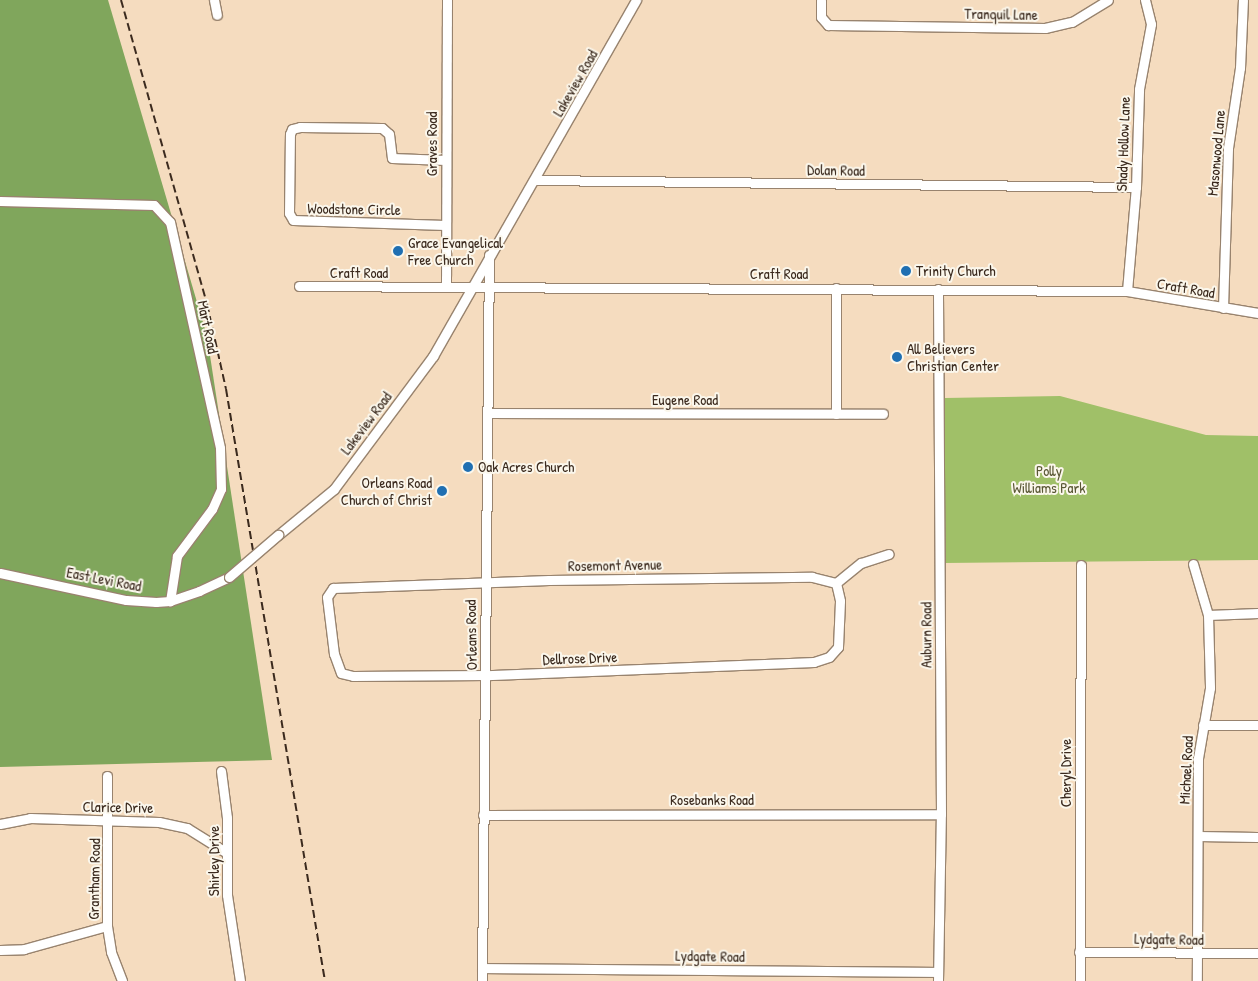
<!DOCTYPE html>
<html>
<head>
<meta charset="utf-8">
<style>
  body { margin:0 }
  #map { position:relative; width:1258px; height:981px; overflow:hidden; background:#f5dcbf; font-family:"Patrick Hand",sans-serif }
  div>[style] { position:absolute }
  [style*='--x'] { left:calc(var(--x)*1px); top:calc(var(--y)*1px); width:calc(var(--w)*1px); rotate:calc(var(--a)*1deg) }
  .green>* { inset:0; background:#a0c068 }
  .forest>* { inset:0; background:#80a65c }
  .roads { filter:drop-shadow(1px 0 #98836e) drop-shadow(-1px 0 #98836e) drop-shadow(0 1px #98836e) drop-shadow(0 -1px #98836e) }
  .minor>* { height:9px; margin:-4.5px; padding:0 4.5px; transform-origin:4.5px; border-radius:4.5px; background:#fff }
  .rail>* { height:2px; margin-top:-1px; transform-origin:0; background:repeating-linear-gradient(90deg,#3b2a1e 0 8px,transparent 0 12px) }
  .bridges { filter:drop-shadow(1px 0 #98836e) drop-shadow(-1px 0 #98836e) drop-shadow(0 1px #98836e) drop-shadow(0 -1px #98836e) }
  .minor-bridge>* { height:9px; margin:-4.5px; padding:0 4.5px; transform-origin:4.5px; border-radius:4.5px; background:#fff }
  .dots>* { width:14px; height:14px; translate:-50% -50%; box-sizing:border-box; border:2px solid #fbf7ec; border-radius:50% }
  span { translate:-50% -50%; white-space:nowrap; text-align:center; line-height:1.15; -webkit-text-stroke:4px #fbf7ec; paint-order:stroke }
  .street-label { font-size:15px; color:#3b2a1e }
  .poi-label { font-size:15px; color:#3b2a1e }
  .left { translate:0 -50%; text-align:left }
  .right { translate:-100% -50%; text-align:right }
  .park-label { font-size:15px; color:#595734 }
</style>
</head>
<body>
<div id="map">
  <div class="green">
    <div style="clip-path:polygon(1060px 396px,1206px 435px,1258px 436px,1258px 560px,944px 563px,945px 398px)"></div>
  </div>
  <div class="forest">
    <div style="clip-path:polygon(0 0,108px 0,207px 336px,272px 760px,0 767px)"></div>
  </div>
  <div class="roads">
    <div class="minor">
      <div style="--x:214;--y:0;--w:15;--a:79"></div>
      <div style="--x:821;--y:0;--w:17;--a:90"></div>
      <div style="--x:821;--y:17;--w:11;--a:49"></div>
      <div style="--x:828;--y:25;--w:217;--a:0.8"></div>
      <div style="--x:1045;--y:28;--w:28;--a:-13"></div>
      <div style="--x:1072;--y:22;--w:42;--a:-31.4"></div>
      <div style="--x:536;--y:180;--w:600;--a:0.67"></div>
      <div style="--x:0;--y:201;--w:154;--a:1.5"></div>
      <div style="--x:154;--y:205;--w:23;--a:47"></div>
      <div style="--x:170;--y:222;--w:231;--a:77.5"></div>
      <div style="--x:220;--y:448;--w:41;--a:88.6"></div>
      <div style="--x:221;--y:489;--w:22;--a:114"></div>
      <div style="--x:212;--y:509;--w:59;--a:126.7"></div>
      <div style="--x:177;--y:556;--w:46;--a:98.8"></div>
      <div style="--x:445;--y:225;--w:152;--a:-178.1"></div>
      <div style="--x:293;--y:220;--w:8;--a:-120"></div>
      <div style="--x:289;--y:213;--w:79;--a:-89.3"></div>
      <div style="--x:290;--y:134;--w:5;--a:-68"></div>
      <div style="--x:292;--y:129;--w:8;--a:-14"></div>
      <div style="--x:300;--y:127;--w:82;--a:0.7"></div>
      <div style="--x:382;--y:128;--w:9;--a:41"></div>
      <div style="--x:389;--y:134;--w:24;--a:83"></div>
      <div style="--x:392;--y:158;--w:54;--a:2.1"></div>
      <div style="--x:299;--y:286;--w:828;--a:0.35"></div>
      <div style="--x:1127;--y:291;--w:133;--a:9.5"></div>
      <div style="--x:446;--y:287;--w:287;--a:-89.8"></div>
      <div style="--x:836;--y:288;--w:126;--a:90"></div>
      <div style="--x:1127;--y:291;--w:104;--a:-85.1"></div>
      <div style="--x:1136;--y:187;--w:98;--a:-88.2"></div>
      <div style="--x:1139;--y:89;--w:66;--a:-79.5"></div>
      <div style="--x:1151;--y:24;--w:25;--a:-104"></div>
      <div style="--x:1223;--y:308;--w:160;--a:-88.2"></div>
      <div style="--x:1228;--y:148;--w:81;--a:-81.5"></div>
      <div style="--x:1240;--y:68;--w:68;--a:-87.5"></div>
      <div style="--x:487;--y:413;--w:396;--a:0.1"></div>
      <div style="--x:278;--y:535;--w:72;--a:-39.4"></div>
      <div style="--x:334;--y:489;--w:166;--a:-53.3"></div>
      <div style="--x:433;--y:356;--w:410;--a:-60.3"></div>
      <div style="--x:1193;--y:564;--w:53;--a:73.6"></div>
      <div style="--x:1208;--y:615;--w:73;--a:88.4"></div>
      <div style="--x:1210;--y:688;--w:71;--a:99.7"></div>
      <div style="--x:1198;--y:758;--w:223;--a:90.3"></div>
      <div style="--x:0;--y:573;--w:129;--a:12.1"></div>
      <div style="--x:126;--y:600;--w:30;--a:4"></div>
      <div style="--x:156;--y:602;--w:14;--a:-4"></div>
      <div style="--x:170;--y:601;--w:31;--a:-19"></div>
      <div style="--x:199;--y:591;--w:33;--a:-25"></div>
      <div style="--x:836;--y:583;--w:18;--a:77"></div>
      <div style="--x:840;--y:601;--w:46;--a:92.5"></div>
      <div style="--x:838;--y:647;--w:13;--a:132"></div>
      <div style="--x:829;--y:657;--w:16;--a:162"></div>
      <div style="--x:814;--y:662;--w:328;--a:177.7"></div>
      <div style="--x:486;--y:675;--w:133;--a:179.6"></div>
      <div style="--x:353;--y:676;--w:12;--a:-166"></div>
      <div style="--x:341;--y:673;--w:20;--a:-110"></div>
      <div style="--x:334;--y:654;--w:57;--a:-97"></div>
      <div style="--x:327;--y:597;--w:11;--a:-56"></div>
      <div style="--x:333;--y:588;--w:216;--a:-2.1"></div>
      <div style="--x:549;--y:580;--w:263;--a:-0.7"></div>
      <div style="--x:812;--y:577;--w:25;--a:14"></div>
      <div style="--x:836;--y:583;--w:32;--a:-39"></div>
      <div style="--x:861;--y:563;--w:29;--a:-18"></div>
      <div style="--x:1208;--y:615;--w:50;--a:-2.3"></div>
      <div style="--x:1203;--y:725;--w:55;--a:0"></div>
      <div style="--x:221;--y:771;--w:47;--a:82.7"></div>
      <div style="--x:227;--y:818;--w:77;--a:90"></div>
      <div style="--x:227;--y:895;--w:87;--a:81.4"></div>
      <div style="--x:107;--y:776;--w:150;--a:90"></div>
      <div style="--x:107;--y:926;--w:26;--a:81"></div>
      <div style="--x:111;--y:952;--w:31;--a:69"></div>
      <div style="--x:483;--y:815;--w:458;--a:-0.1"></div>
      <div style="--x:0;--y:824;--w:31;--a:-11"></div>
      <div style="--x:30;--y:818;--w:129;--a:1.8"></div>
      <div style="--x:159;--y:822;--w:29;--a:12"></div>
      <div style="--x:187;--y:828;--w:47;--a:32"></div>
      <div style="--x:1198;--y:836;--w:59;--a:1"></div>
      <div style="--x:0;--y:950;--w:24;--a:-2"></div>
      <div style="--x:24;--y:949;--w:86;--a:-15.5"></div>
      <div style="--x:1079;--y:952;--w:179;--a:0.3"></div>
      <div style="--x:482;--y:968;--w:456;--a:0.5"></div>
      <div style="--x:482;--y:981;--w:726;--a:-89.45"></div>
      <div style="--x:938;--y:981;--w:167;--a:-89"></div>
      <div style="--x:941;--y:814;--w:525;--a:-90.33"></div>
      <div style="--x:1080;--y:981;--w:416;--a:-89.9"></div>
    </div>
  </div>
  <div class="rail">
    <div style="--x:121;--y:0;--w:316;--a:74.2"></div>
    <div style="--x:207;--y:304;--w:87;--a:77.4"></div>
    <div style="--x:226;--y:389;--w:600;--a:80.51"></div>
  </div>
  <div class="bridges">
    <div class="minor-bridge">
      <div style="--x:229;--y:577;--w:65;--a:-40.6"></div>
    </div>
  </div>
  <div class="dots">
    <div style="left:398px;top:251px;background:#1f6fb2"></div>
    <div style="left:906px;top:271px;background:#1f6fb2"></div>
    <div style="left:897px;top:357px;background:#1f6fb2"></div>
    <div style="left:468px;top:467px;background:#1f6fb2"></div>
    <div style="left:442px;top:491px;background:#1f6fb2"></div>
  </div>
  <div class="street-label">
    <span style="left:1001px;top:14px;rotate:1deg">Tranquil Lane</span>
    <span style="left:575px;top:83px;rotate:-60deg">Lakeview Road</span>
    <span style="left:432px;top:144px;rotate:-90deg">Graves Road</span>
    <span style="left:1123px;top:144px;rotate:-88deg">Shady Hollow Lane</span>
    <span style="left:1216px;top:153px;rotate:-85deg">Masonwood Lane</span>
    <span style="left:836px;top:170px;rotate:1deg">Dolan Road</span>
    <span style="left:354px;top:209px;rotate:1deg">Woodstone Circle</span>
    <span style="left:359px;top:273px">Craft Road</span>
    <span style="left:779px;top:274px">Craft Road</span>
    <span style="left:1186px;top:288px;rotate:10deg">Craft Road</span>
    <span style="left:208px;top:327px;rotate:78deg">Mart Road</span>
    <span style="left:685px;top:400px">Eugene Road</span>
    <span style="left:366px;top:423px;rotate:-53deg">Lakeview Road</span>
    <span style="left:615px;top:565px;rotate:-1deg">Rosemont Avenue</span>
    <span style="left:104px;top:579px;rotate:11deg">East Levi Road</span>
    <span style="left:471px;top:635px;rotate:-91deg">Orleans Road</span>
    <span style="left:926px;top:635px;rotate:-90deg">Auburn Road</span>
    <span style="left:580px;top:658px;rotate:-2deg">Dellrose Drive</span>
    <span style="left:1186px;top:770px;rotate:-87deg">Michael Road</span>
    <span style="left:1066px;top:773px;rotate:-90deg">Cheryl Drive</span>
    <span style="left:712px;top:800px">Rosebanks Road</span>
    <span style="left:118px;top:807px;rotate:1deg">Clarice Drive</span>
    <span style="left:214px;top:861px;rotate:-90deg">Shirley Drive</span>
    <span style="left:94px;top:879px;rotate:-89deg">Grantham Road</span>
    <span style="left:1169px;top:939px;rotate:1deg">Lydgate Road</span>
    <span style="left:710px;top:956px;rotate:1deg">Lydgate Road</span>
  </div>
  <div class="poi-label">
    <span class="left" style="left:408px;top:251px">Grace Evangelical<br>Free Church</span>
    <span class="left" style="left:916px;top:271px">Trinity Church</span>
    <span class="left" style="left:907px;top:357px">All Believers<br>Christian Center</span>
    <span class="left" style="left:478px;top:467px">Oak Acres Church</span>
    <span class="right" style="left:432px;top:491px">Orleans Road<br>Church of Christ</span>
  </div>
  <div class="park-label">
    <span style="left:1049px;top:479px">Polly<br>Williams Park</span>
  </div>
</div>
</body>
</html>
